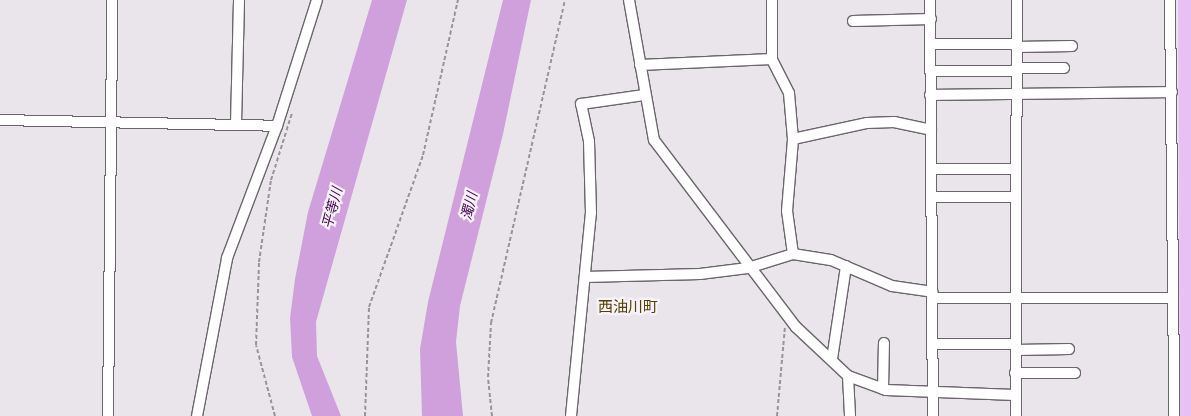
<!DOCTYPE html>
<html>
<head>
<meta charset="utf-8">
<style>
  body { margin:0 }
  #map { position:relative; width:1191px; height:416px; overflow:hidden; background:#eae5eb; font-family:"Crimson Pro","Noto Sans JP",serif }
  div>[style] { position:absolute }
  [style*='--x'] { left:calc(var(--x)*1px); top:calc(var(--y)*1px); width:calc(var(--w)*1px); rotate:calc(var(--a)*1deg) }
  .green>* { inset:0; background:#e9c0f4 }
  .water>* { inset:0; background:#d0a0dd }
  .path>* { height:2px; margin-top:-1px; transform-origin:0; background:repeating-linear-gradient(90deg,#979498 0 4px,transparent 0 6.5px) }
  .roads { filter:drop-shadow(1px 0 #6a666b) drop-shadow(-1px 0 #6a666b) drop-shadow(0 1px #6a666b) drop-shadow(0 -1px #6a666b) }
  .minor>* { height:10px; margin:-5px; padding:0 5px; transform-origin:5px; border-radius:5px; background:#fff }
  span { translate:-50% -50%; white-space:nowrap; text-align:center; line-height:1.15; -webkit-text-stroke:4.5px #f7f2f9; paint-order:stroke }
  .water-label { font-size:14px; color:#420550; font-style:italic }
  .quarter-label { font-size:15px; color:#514100 }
</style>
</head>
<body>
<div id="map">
  <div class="green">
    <div style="clip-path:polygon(1178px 0,1191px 0,1191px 416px,1180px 416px)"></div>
  </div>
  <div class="water">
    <div style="clip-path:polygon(372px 0,407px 0,316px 322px,317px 356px,341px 416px,312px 416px,292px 357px,290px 318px,295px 279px,308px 212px)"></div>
    <div style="clip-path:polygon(503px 0,531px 0,503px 134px,460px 306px,456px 342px,463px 416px,422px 416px,420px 349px,428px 302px)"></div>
  </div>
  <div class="path">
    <div style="--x:275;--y:416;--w:73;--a:-105"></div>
    <div style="--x:256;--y:345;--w:83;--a:-87.9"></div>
    <div style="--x:259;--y:262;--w:83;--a:-81.7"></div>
    <div style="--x:271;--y:180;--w:70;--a:-72.6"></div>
    <div style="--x:365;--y:416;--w:109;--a:-87.9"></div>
    <div style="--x:369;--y:307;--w:161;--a:-70.4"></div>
    <div style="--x:423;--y:155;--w:159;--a:-77.3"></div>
    <div style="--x:492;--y:416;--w:39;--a:-96"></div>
    <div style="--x:488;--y:377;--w:54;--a:-86.8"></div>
    <div style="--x:491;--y:323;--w:331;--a:-77.1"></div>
    <div style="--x:777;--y:416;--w:89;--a:-84.9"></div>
  </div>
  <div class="roads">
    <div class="minor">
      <div style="--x:629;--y:0;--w:142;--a:79.9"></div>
      <div style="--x:654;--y:140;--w:235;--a:52.8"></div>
      <div style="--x:796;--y:327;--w:71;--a:43.3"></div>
      <div style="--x:848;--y:376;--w:40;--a:20.2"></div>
      <div style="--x:886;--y:390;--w:129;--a:2.2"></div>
      <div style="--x:930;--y:0;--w:416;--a:89.6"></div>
      <div style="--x:1170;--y:0;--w:416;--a:89.4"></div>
      <div style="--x:853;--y:21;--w:78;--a:-1.5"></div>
      <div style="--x:931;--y:44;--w:85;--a:0"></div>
      <div style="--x:1016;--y:47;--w:56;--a:-1"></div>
      <div style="--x:640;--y:65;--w:132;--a:-2.6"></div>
      <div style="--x:1016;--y:68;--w:48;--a:0"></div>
      <div style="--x:930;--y:71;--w:86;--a:0"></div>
      <div style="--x:930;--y:95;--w:242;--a:-0.7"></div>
      <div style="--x:0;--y:120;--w:277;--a:1.2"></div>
      <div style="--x:236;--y:124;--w:124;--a:-88.6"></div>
      <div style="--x:793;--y:139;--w:76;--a:-12.2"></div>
      <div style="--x:867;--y:123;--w:27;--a:-2"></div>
      <div style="--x:894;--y:122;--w:38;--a:12"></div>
      <div style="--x:931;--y:169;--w:85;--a:0"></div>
      <div style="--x:932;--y:197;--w:84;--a:0"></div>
      <div style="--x:793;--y:254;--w:38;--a:9"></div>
      <div style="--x:831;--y:260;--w:66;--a:23.1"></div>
      <div style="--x:892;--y:286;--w:41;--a:8.3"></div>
      <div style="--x:585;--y:277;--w:115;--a:-1.5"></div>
      <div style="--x:700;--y:274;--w:48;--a:-7.1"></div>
      <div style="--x:748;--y:268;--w:47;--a:-17.3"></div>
      <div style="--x:793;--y:254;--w:43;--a:-97.9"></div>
      <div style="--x:787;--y:211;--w:72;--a:-85.2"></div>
      <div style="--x:793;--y:139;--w:46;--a:-95"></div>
      <div style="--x:789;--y:93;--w:38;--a:-117"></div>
      <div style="--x:772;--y:59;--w:59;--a:-90"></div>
      <div style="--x:933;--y:298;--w:240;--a:0"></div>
      <div style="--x:933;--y:344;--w:83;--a:0"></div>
      <div style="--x:1016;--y:350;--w:53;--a:-1.1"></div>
      <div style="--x:832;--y:359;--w:94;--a:-81.4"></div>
      <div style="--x:1015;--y:373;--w:60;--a:0"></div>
      <div style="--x:848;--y:376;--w:40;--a:87.1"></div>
      <div style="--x:883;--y:389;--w:46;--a:-88.8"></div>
      <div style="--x:108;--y:416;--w:416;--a:-89.4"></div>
      <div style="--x:197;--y:416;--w:161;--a:-79.2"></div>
      <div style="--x:227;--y:258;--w:141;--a:-69.3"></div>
      <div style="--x:277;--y:126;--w:132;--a:-72.4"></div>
      <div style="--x:571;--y:416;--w:204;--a:-84.4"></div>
      <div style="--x:591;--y:213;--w:72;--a:-91.6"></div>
      <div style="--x:589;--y:141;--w:38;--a:-102"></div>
      <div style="--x:581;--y:104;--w:64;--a:-8.1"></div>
      <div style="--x:1016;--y:416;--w:416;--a:-89.9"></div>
    </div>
  </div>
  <div class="water-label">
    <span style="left:469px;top:206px;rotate:-76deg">濁川</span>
    <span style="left:332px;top:208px;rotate:-75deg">平等川</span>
  </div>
  <div class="quarter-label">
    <span style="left:628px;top:308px">西油川町</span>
  </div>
</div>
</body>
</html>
